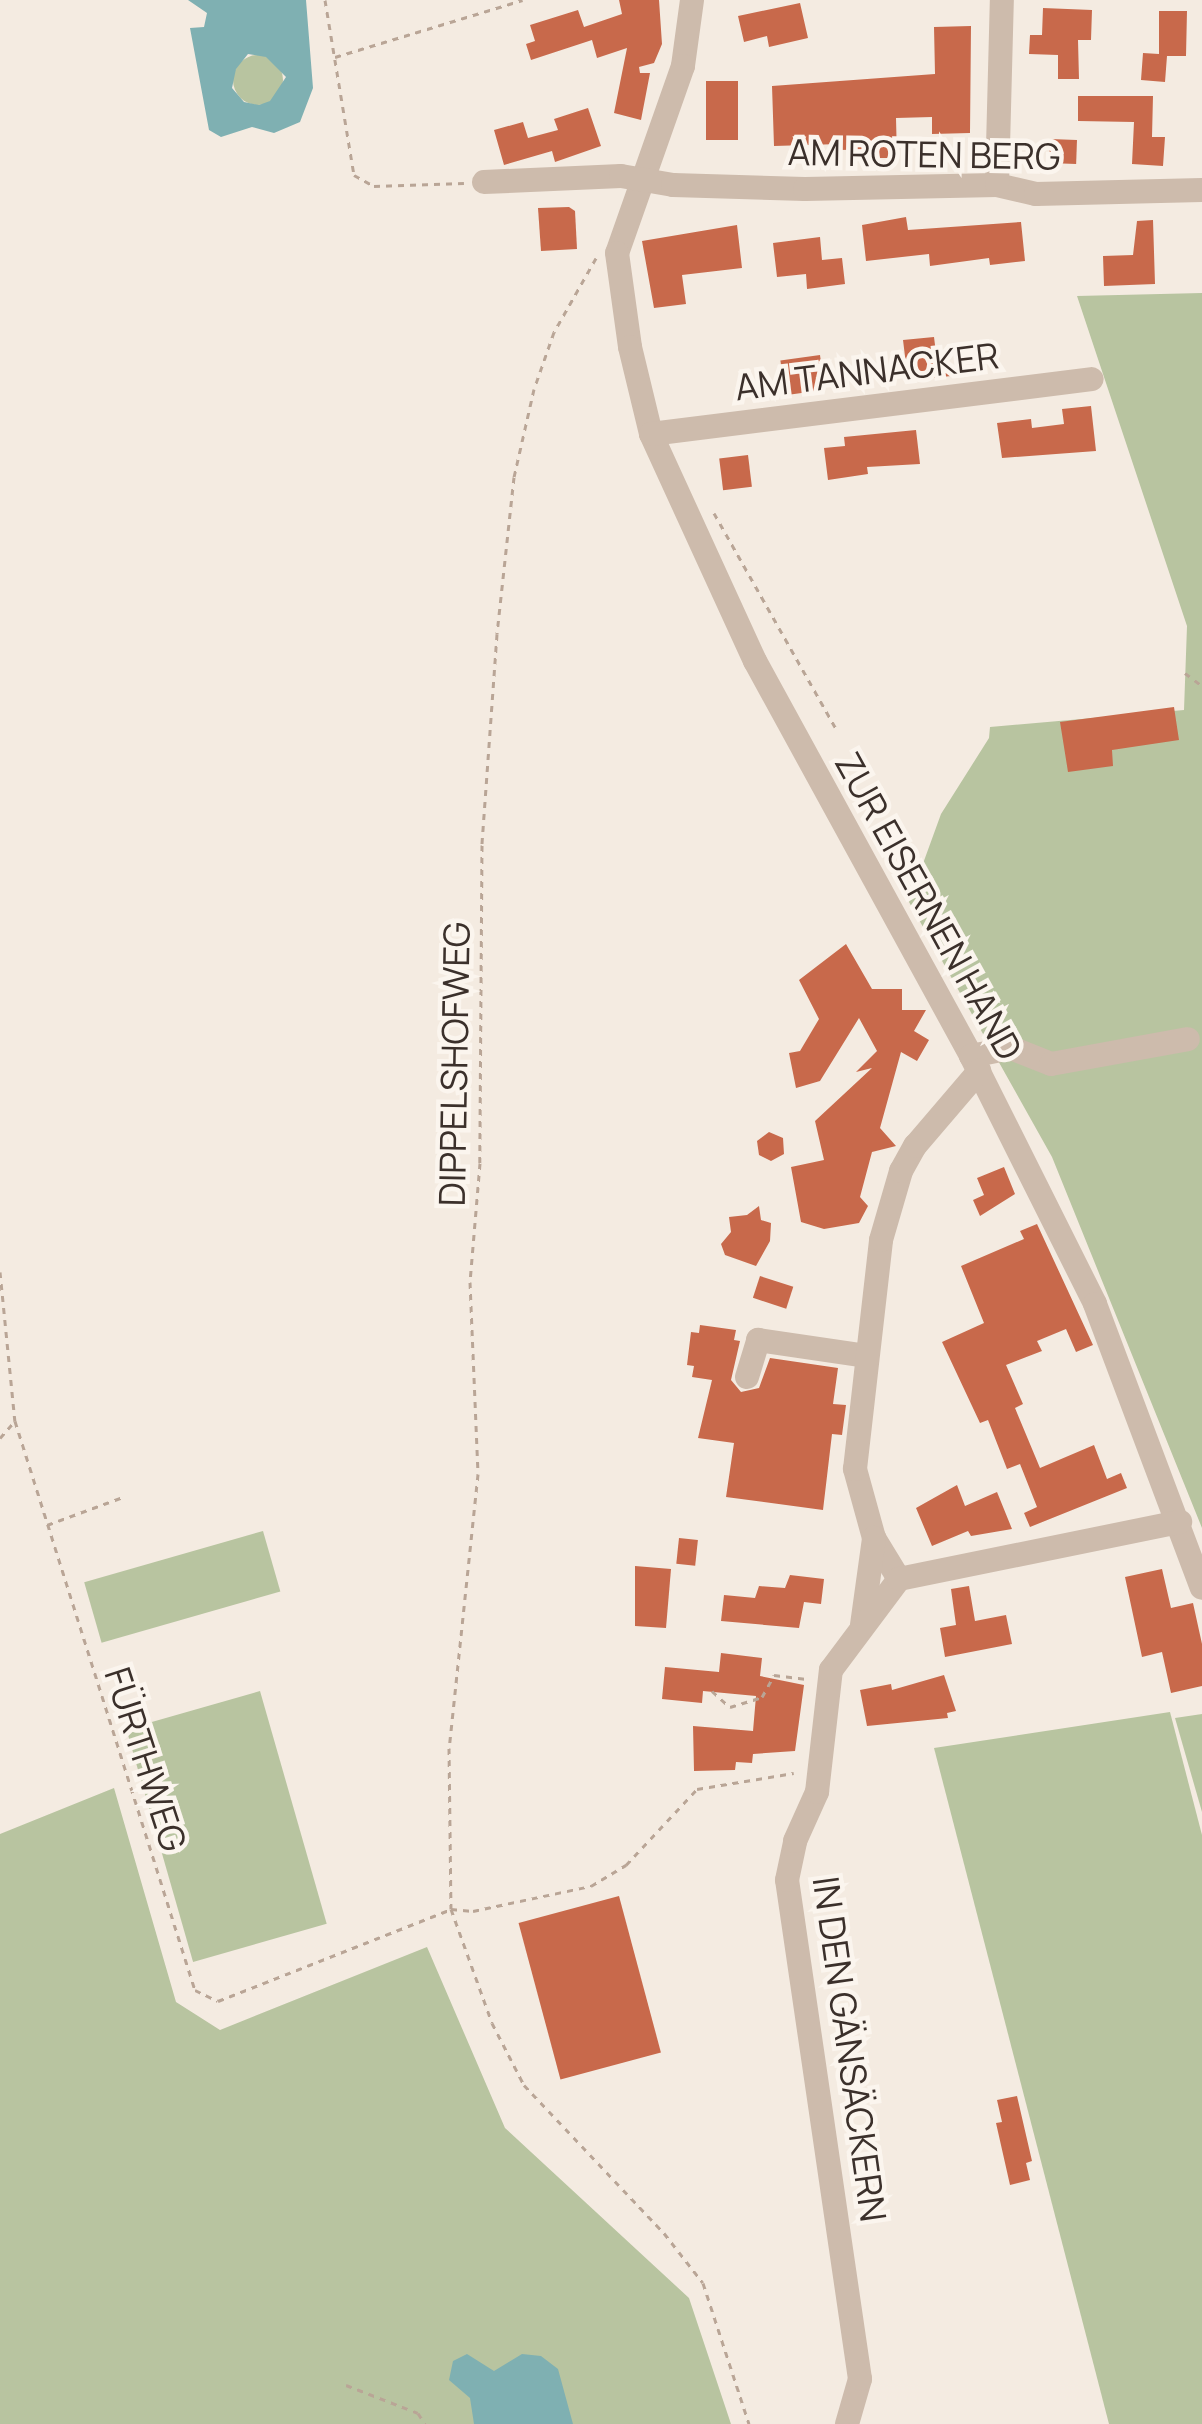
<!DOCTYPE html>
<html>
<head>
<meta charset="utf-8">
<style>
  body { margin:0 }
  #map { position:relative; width:1202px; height:2424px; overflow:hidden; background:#f4ebe1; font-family:Manrope,sans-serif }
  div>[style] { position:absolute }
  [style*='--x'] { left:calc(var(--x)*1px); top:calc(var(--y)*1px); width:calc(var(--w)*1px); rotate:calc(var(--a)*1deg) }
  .green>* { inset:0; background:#b8c4a0; transform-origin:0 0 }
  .round { border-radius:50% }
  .water>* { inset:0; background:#7fb0b2 }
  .building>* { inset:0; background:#c8694b; transform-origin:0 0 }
  .path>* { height:3px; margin-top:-1.5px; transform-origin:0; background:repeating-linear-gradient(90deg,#b9a596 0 6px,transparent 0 12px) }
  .minor>* { height:24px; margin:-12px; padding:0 12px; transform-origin:12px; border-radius:12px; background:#cdbbac }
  span { translate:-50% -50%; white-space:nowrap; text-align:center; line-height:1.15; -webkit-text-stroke:9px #fbf5ee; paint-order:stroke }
  .street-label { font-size:36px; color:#3b302b }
</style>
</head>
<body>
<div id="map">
  <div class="green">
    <div class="round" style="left:233px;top:55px;width:50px;height:50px"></div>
    <div style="clip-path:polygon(1202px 293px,1202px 1528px,1052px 1157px,909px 902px,941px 814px,989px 738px,990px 727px,1184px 710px,1187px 626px,1077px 296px)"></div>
    <div style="left:263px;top:1531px;width:63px;height:186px;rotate:74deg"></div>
    <div style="left:260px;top:1691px;width:242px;height:139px;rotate:74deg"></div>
    <div style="clip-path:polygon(1170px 1712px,1202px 1835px,1202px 2424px,1109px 2424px,934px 1748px)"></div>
    <div style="clip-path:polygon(1202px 1714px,1202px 1812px,1175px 1718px)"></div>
    <div style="clip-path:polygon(114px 1788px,176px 2002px,220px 2030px,427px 1947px,505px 2128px,689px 2298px,731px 2424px,0 2424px,0 1834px)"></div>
  </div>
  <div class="water">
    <div style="clip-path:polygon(evenodd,188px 0,306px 0,313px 88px,300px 122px,274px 133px,252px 127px,221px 137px,209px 130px,190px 28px,204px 27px,207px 13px,188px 0,248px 54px,266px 57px,286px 77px,270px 101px,259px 105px,244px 102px,232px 88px,236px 69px,248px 54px)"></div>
    <div style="clip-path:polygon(522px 2354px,541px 2356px,558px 2369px,573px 2424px,474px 2424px,470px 2398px,449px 2380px,453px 2361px,467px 2354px,494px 2371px)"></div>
  </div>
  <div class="building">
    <div style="clip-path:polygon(619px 0,659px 0,662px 44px,654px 63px,639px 67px,640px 73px,650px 73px,641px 120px,614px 113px,627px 48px,597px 58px,592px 40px,531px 60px,526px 44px,535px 41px,530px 25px,578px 10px,584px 27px,622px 14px)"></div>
    <div style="clip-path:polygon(800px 3px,808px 38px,769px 47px,767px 36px,744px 42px,738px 16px)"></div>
    <div style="clip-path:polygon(1043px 8px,1092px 10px,1091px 40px,1078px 40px,1079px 79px,1058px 79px,1058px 55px,1029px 54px,1030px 35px,1042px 35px)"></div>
    <div style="clip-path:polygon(1159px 11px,1187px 11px,1186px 56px,1167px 56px,1165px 82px,1141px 80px,1143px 53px,1159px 54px)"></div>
    <div style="clip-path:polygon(971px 26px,970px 133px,932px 134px,932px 117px,896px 118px,897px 158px,880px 158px,879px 149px,840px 150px,840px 144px,774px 146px,772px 86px,935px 74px,934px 27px)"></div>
    <div style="left:706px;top:81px;width:32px;height:59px"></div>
    <div style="clip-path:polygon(1078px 96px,1153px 96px,1152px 137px,1165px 137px,1163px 166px,1132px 164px,1134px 122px,1078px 121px)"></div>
    <div style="clip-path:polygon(588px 108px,601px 146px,555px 162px,552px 151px,504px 165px,494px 130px,523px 122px,528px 138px,558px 130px,554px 119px)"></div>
    <div style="left:1050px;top:139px;width:27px;height:24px;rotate:2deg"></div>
    <div style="clip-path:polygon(569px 207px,575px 211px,577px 249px,541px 251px,538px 208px)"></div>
    <div style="clip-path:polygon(906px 217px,908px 230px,1021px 222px,1025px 261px,990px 265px,989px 258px,930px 266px,929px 254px,866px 261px,862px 225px)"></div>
    <div style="clip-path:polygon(1153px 220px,1155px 284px,1104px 286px,1103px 256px,1133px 255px,1137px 221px)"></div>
    <div style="clip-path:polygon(737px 225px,742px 268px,682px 275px,686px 304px,654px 308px,642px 241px)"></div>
    <div style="clip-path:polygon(820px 237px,822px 260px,842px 258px,845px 284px,807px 289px,806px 274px,777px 277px,773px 243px)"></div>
    <div style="clip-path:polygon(934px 337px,937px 361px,948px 360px,951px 376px,908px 381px,903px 340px)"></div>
    <div style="left:820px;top:355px;width:35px;height:40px;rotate:82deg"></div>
    <div style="clip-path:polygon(1091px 406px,1096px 451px,1002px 458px,997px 423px,1031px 419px,1032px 428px,1064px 424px,1062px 409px)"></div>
    <div style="clip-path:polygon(916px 430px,920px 464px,867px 467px,868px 474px,828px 480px,824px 448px,845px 446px,844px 437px)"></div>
    <div style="left:748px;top:455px;width:32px;height:29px;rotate:83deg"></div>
    <div style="clip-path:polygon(1174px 707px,1179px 740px,1112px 750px,1113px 766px,1068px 772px,1060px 722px)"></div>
    <div style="clip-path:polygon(846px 944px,872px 989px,902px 989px,902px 1010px,926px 1010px,914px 1031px,929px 1040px,917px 1061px,901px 1052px,880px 1128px,896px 1146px,872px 1152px,860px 1197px,868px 1206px,859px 1223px,824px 1229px,801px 1222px,791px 1167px,824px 1160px,815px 1121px,872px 1068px,856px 1072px,877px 1051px,859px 1018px,820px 1081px,796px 1088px,789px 1053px,800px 1051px,819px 1019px,799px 980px)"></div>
    <div style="clip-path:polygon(769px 1132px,783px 1138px,784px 1154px,771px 1161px,759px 1155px,757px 1141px)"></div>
    <div style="clip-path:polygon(1004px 1167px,1015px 1194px,980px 1216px,973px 1200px,984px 1195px,977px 1178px)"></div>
    <div style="clip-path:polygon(759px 1206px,761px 1220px,771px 1223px,770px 1241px,756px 1266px,725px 1255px,721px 1244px,731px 1232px,729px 1217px,747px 1215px)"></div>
    <div style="clip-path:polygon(1037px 1224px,1093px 1345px,1076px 1352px,1066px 1329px,1037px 1341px,1042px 1351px,1006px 1365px,1023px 1404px,1015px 1408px,1040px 1468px,1094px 1445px,1107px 1479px,1121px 1473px,1127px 1488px,1030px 1527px,1024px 1513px,1037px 1507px,1020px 1464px,1007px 1469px,988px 1420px,980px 1423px,942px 1342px,984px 1323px,961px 1266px,1024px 1239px,1020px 1231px)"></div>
    <div style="left:760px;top:1276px;width:35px;height:23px;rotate:18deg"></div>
    <div style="clip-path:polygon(700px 1325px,736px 1330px,734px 1340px,740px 1341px,731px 1380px,741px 1392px,759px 1388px,770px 1358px,838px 1368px,833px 1404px,846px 1405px,842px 1435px,832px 1434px,823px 1510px,726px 1497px,734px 1443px,698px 1438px,712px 1380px,692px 1377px,694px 1366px,687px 1365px,691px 1332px,699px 1333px)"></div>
    <div style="clip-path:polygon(957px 1485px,965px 1506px,997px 1492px,1012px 1529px,971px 1536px,968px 1531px,932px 1546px,916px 1508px)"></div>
    <div style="left:679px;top:1538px;width:19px;height:26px;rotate:6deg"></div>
    <div style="clip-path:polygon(635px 1566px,671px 1569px,666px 1628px,635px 1626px)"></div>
    <div style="clip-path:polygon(1162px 1569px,1171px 1608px,1193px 1603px,1202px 1644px,1202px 1686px,1171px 1693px,1162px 1652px,1142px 1657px,1125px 1577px)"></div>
    <div style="clip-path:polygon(790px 1575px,824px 1579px,821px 1604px,804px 1602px,799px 1628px,721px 1621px,724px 1595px,755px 1598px,759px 1586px,785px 1588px)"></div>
    <div style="clip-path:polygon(969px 1586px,975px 1621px,1006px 1615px,1012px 1644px,945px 1657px,940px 1628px,956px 1625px,951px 1589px)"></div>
    <div style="clip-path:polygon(721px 1653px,762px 1658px,760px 1676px,804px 1685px,795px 1751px,753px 1754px,752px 1763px,736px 1762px,735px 1770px,694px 1771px,693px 1726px,753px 1731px,756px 1696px,703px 1691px,702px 1703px,662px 1699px,665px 1667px,719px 1672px)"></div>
    <div style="clip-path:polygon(944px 1675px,956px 1711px,947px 1713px,948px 1718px,867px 1726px,860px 1690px,891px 1684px,892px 1690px)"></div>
    <div style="left:619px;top:1896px;width:162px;height:104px;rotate:75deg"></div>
    <div style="clip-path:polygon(1017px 2096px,1032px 2161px,1026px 2163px,1030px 2180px,1010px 2185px,996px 2123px,1002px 2122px,997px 2100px)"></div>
  </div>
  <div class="path">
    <div style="--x:325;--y:0;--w:177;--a:80.6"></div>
    <div style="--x:354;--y:175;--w:23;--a:29"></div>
    <div style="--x:374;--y:186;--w:90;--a:-1.9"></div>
    <div style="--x:335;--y:57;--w:196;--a:-16.9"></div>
    <div style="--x:596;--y:258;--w:85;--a:119.6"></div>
    <div style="--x:554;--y:332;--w:60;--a:109.3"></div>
    <div style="--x:534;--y:389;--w:90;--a:102.8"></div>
    <div style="--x:514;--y:477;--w:158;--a:96.2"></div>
    <div style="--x:497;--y:634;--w:212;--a:94.1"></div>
    <div style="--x:482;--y:845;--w:318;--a:90.4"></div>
    <div style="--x:480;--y:1163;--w:119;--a:94.8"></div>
    <div style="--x:470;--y:1282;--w:192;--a:87.6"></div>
    <div style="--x:478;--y:1474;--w:276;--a:96"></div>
    <div style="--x:449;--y:1748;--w:161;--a:89.3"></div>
    <div style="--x:451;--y:1909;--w:121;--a:70.2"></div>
    <div style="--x:492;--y:2023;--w:70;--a:62.7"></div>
    <div style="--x:524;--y:2085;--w:204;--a:46.6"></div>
    <div style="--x:664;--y:2233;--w:63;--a:52"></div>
    <div style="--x:703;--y:2283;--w:148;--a:71.9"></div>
    <div style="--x:714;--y:513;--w:249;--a:60.5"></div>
    <div style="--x:1185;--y:673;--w:21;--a:37"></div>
    <div style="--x:0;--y:1272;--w:150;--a:84.3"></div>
    <div style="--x:15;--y:1421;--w:597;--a:72.45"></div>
    <div style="--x:195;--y:1990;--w:25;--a:26"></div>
    <div style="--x:218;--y:2001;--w:251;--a:-21.5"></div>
    <div style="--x:451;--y:1909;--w:22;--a:5"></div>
    <div style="--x:473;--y:1911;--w:121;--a:-12"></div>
    <div style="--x:591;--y:1886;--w:41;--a:-31"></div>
    <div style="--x:626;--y:1865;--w:104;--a:-46.9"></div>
    <div style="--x:697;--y:1789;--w:98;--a:-9.4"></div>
    <div style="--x:0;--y:1438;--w:21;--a:-49"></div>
    <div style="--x:47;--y:1525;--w:81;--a:-20.2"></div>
    <div style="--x:712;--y:1691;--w:24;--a:42"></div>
    <div style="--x:730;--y:1707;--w:34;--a:-17"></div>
    <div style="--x:762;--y:1697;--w:25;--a:-61"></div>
    <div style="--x:774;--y:1675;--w:35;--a:7"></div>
    <div style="--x:346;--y:2385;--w:77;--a:21.3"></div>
    <div style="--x:418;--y:2413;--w:13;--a:58"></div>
  </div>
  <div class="minor">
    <div style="--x:692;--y:0;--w:67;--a:97.8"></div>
    <div style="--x:683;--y:66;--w:198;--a:109.4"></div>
    <div style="--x:617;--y:253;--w:95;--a:82.1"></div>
    <div style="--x:630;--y:347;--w:89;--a:76.4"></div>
    <div style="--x:651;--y:434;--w:250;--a:65.4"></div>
    <div style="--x:755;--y:661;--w:450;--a:61.3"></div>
    <div style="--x:971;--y:1056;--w:277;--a:63.4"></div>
    <div style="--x:1095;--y:1304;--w:303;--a:69.4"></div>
    <div style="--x:484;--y:182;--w:137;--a:-2.5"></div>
    <div style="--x:621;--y:176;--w:53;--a:9.8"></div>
    <div style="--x:673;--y:185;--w:132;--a:1.7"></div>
    <div style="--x:805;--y:189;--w:192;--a:-1.2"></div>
    <div style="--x:997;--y:185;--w:40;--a:13"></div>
    <div style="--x:1036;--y:194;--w:166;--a:-1.4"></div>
    <div style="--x:997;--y:185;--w:185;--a:-88.5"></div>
    <div style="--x:651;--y:434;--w:444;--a:-7.1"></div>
    <div style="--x:971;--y:1056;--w:41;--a:-11.3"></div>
    <div style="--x:1011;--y:1048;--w:43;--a:21.8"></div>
    <div style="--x:1051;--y:1064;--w:139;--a:-10.3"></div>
    <div style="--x:747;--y:1377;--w:39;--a:-73"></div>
    <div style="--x:758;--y:1340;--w:109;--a:8.4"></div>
    <div style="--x:899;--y:1579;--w:48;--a:-121.4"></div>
    <div style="--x:874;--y:1538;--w:72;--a:-105.4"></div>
    <div style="--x:855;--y:1469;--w:230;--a:-83.5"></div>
    <div style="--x:881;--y:1240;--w:72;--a:-73.8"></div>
    <div style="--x:901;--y:1171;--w:29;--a:-61"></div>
    <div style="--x:915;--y:1146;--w:99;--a:-49.5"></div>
    <div style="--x:862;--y:1625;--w:88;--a:-82.1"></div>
    <div style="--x:847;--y:2424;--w:47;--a:-73.9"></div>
    <div style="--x:860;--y:2379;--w:504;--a:-98.32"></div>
    <div style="--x:787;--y:1880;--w:40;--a:-78"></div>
    <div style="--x:795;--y:1841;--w:54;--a:-65.8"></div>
    <div style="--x:817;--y:1792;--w:123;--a:-83.5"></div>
    <div style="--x:831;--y:1670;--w:114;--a:-53.2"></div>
    <div style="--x:899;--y:1579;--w:287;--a:-11.5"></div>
  </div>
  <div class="street-label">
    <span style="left:924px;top:154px;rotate:1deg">AM ROTEN BERG</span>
    <span style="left:867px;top:371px;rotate:-7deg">AM TANNACKER</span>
    <span style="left:929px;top:906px;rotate:61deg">ZUR EISERNEN HAND</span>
    <span style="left:454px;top:1064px;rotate:-89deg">DIPPELSHOFWEG</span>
    <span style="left:146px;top:1759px;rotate:72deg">FÜRTHWEG</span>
    <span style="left:850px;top:2049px;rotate:82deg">IN DEN GÄNSÄCKERN</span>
  </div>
</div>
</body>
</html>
